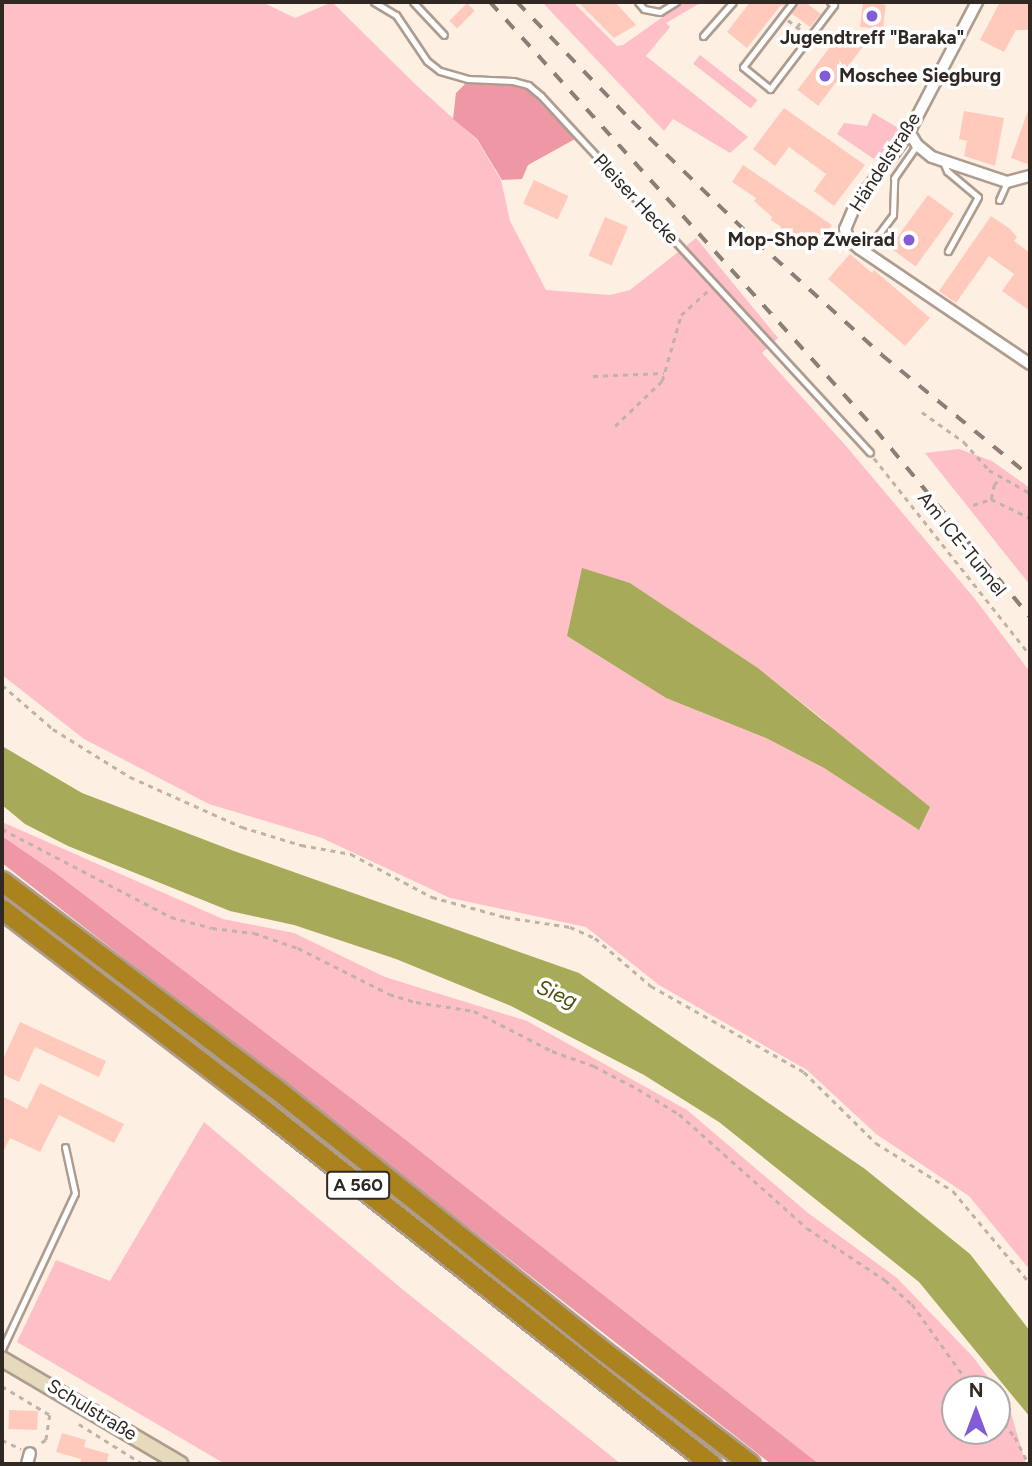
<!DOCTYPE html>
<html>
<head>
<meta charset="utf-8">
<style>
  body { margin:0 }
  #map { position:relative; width:1032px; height:1466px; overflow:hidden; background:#feefe3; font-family:Figtree,sans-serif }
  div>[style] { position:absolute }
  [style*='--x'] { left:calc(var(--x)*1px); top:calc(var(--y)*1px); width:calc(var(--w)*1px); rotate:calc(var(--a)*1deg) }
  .green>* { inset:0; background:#ffbfc7; transform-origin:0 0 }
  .forest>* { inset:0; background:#ee98a5 }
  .water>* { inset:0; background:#a7aa58 }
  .building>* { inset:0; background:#ffcabc; transform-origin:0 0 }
  .path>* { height:2.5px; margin-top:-1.25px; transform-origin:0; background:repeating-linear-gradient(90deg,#bfb2a8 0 5px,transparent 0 10px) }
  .roads { filter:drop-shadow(2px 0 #ae9d8f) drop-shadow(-2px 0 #ae9d8f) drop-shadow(0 2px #ae9d8f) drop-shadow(0 -2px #ae9d8f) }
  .lane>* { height:5px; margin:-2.5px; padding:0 2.5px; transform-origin:2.5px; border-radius:2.5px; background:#fff }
  .street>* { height:10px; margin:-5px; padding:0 5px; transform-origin:5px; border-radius:5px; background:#fff }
  .secondary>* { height:14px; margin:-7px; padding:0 7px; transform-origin:7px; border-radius:7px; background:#e6dabc }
  .highway>* { height:19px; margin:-9.5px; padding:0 9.5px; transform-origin:9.5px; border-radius:9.5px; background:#aa831f }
  .rail>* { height:3.5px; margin-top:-1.75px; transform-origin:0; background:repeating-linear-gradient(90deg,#8a7f77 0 12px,transparent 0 24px) }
  .dots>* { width:19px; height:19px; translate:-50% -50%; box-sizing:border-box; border:4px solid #fff; border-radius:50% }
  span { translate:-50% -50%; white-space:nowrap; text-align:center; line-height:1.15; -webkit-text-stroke:7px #fff; paint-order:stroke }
  .shield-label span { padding:2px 5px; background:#fff; border:2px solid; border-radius:5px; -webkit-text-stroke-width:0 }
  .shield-label { font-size:18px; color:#302923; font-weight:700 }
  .poi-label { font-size:19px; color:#302923; font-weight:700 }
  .left { translate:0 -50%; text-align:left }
  .right { translate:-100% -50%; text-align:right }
  .street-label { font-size:19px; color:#302923 }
  .water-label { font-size:21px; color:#4d4e0f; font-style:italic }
  .frame { position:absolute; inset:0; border:4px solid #302923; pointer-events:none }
  .north { position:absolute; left:941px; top:1375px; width:70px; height:70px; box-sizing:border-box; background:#fff; border:2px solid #aca9a7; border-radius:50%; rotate:0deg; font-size:19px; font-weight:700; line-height:28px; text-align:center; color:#302923 }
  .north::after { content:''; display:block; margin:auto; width:24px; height:32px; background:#825cd6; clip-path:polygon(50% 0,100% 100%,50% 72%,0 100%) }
</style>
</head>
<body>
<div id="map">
  <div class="green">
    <div style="clip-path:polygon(evenodd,2px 2px,262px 2px,295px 18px,332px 2px,415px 84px,477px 140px,501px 180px,510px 221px,546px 290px,610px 295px,630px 290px,696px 238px,778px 338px,762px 353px,846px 446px,975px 599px,1030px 672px,1030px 1270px,969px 1196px,876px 1134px,807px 1070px,659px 985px,586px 927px,450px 898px,322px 838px,209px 804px,84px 739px,2px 675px,2px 2px,630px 583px,758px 668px,825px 721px,919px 830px,824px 768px,766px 738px,666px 698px,567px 636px,630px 583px)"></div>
    <div style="clip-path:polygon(542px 2px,573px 2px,617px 46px,623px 45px,684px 2px,702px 2px,666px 23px,670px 27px,646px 56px,748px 137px,730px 153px,673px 119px,664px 131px)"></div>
    <div style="left:700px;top:55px;width:73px;height:11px;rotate:38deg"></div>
    <div style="clip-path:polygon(873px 113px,900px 129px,877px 161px,837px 134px,844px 123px,867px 126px)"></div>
    <div style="clip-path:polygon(959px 449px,992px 461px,1030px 488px,1030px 585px,925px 453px)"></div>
    <div style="clip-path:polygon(2px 822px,223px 919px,294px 933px,385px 977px,527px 1021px,687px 1110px,808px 1213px,897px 1278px,973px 1357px,997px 1389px,955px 1389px,955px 1431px,997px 1431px,997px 1389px,1008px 1403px,1026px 1464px,819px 1464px,397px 1133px,53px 871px,2px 836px)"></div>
    <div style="clip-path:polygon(204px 1122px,402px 1289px,621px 1464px,225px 1464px,17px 1342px,56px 1260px,110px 1281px)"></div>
  </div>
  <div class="forest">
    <div style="clip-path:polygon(467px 82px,513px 84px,527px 89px,575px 139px,528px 165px,522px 179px,502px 180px,477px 139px,453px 119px,456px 93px)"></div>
    <div style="clip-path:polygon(2px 836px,53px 871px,397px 1133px,819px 1464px,771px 1464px,2px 863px)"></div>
  </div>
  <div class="water">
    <div style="clip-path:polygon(582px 568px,630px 583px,758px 668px,930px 807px,919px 830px,824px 768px,766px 738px,666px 698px,567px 636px)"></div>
    <div style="clip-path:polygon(2px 746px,82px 793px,234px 851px,579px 973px,865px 1169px,970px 1254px,1030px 1331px,1030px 1417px,919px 1282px,719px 1122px,644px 1075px,511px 1006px,396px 959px,294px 925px,230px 911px,68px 846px,25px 824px,2px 805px)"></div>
  </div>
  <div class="building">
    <div style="clip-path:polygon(578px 2px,615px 2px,636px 25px,614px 38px)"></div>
    <div style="clip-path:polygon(750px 2px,787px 2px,783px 6px,781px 5px,747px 48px,727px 32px)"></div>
    <div style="clip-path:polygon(798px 2px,805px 2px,821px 14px,810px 27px,791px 13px)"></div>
    <div style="left:863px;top:2px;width:23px;height:25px;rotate:7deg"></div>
    <div style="clip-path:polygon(1000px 2px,1030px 2px,1030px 30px,1016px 30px,1004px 52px,980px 40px)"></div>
    <div style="left:467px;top:3px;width:11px;height:25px;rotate:45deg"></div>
    <div style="left:842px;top:31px;width:26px;height:74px;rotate:37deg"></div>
    <div style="clip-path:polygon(784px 108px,865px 165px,834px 206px,814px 191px,826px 174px,789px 147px,775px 166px,753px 149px)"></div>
    <div style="clip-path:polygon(1029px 108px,1030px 108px,1030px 165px,1011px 158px)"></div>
    <div style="clip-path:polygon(964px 111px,1004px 118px,995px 166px,964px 156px,967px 141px,959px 139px)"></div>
    <div style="clip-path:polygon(743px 165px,832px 225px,814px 252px,780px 229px,781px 227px,771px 220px,772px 217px,754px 201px,756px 198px,732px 182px)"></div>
    <div style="left:534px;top:180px;width:38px;height:26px;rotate:25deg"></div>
    <div style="left:928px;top:195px;width:32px;height:65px;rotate:36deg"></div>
    <div style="clip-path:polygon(991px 216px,1009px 228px,1017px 237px,1014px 241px,1030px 253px,1030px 311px,1002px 291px,1014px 274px,989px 256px,956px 303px,939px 291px)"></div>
    <div style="left:605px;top:217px;width:25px;height:42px;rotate:23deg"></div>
    <div style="clip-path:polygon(850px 254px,872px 273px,874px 270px,930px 318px,905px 346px,828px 279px)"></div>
    <div style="clip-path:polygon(20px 1022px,106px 1061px,99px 1077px,35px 1047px,19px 1082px,2px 1074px,2px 1061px)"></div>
    <div style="clip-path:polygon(40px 1083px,124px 1124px,114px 1143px,59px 1115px,40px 1152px,10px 1138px,2px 1154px,2px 1096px,27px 1109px)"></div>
    <div style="left:9px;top:1410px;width:29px;height:19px;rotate:2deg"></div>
    <div style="clip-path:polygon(62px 1433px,86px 1440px,84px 1447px,109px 1454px,106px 1464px,80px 1464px,81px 1459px,56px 1452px)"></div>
  </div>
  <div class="path">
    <div style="--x:788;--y:20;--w:18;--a:38"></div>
    <div style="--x:797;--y:27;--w:9;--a:-54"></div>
    <div style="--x:593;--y:376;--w:71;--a:-2.4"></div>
    <div style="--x:922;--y:412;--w:52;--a:35.5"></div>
    <div style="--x:964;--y:442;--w:38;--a:48"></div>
    <div style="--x:989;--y:470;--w:47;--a:29.3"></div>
    <div style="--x:615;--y:426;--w:65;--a:-43.8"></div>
    <div style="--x:662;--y:381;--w:69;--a:-73.9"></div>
    <div style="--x:681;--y:315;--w:39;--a:-42"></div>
    <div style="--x:874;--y:458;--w:251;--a:51.6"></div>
    <div style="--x:991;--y:499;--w:43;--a:26"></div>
    <div style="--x:973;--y:505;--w:19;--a:-18"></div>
    <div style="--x:991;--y:499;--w:14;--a:-78"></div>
    <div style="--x:994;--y:485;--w:11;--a:-49"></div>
    <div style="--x:2;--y:685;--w:67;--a:40.8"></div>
    <div style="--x:53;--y:729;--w:91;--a:31.9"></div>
    <div style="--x:130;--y:777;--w:123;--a:24.1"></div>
    <div style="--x:242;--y:827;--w:62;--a:17"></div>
    <div style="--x:301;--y:845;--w:51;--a:10.2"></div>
    <div style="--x:351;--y:854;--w:92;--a:28"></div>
    <div style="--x:432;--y:897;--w:76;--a:15.3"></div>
    <div style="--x:505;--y:917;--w:66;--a:8.7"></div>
    <div style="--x:570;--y:927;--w:27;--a:24"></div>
    <div style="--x:595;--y:938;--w:74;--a:40.6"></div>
    <div style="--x:651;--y:986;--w:176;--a:29.3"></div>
    <div style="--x:804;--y:1072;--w:101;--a:44.6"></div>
    <div style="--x:876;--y:1143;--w:91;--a:31.9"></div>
    <div style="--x:953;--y:1191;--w:120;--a:50.1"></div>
    <div style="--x:2;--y:829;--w:191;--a:27.5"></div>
    <div style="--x:171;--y:917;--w:42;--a:15"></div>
    <div style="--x:212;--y:928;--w:42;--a:6.8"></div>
    <div style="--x:254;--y:933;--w:46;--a:18.8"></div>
    <div style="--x:298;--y:948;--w:102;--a:26.8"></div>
    <div style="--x:389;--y:994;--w:28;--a:17"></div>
    <div style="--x:416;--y:1002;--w:59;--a:8.8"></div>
    <div style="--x:474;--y:1011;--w:88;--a:27.1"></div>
    <div style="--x:552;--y:1051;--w:45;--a:19.7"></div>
    <div style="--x:594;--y:1066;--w:50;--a:27.6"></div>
    <div style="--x:638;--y:1089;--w:48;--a:31.4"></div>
    <div style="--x:679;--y:1114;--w:171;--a:41.7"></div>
    <div style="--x:807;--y:1228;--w:94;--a:33.7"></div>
    <div style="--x:885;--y:1280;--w:36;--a:42"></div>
    <div style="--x:912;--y:1304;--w:105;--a:54.3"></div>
    <div style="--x:2;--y:1386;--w:56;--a:31.1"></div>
    <div style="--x:50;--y:1415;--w:25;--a:99"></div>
    <div style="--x:46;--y:1440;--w:10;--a:143"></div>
    <div style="--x:997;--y:1416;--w:28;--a:49"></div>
    <div style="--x:1015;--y:1437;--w:30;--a:63"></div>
    <div style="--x:79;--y:1424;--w:75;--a:32"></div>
    <div style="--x:2;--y:1440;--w:21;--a:25"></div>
  </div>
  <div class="roads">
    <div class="lane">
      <div style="--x:374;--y:2;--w:26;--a:31"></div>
      <div style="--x:396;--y:15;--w:55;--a:56"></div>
      <div style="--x:427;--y:61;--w:16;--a:38"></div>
      <div style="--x:440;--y:71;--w:29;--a:16"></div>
      <div style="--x:468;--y:79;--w:45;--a:2.5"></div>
      <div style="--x:513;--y:81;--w:16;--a:15"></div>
      <div style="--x:528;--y:85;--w:17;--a:40"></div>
      <div style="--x:541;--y:96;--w:485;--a:47.3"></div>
      <div style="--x:413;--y:2;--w:45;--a:46.8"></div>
      <div style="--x:638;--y:2;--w:9;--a:49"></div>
      <div style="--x:644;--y:9;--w:16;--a:11"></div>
      <div style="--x:660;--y:12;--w:19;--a:-32"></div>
      <div style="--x:793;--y:2;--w:82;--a:127.6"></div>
      <div style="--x:743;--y:67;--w:35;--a:39"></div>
      <div style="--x:770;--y:89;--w:106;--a:-52.7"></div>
      <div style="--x:834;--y:5;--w:5;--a:-143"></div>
      <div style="--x:703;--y:36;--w:45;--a:-48.6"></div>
      <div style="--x:943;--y:162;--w:10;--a:66"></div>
      <div style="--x:947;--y:171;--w:40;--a:40"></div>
      <div style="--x:978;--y:197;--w:62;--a:119.1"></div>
      <div style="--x:999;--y:200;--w:20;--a:-66"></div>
      <div style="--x:866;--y:251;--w:45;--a:-53.1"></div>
      <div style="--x:893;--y:215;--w:37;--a:-88"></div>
      <div style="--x:894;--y:178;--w:40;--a:-55.1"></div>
      <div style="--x:2;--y:1349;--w:172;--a:-64.9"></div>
      <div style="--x:75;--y:1193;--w:47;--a:-102.3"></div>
    </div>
    <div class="street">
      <div style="--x:977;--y:2;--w:147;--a:117.6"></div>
      <div style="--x:909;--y:132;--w:94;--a:125.9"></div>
      <div style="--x:854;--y:208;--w:23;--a:113"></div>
      <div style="--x:845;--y:229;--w:12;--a:70"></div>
      <div style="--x:849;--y:240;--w:14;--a:39"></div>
      <div style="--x:860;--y:249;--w:205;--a:34.1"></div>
      <div style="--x:909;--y:132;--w:15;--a:58"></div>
      <div style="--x:917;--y:145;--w:19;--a:39"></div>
      <div style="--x:932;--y:157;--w:79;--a:18.4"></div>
      <div style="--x:1007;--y:182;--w:24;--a:-15"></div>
      <div style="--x:27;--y:1464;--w:11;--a:-75"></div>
    </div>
    <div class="secondary">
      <div style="--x:2;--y:1359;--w:207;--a:30.5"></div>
    </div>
    <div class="highway">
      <div style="--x:2;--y:881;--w:343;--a:37.2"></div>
      <div style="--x:275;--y:1088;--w:413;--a:38.7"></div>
      <div style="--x:597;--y:1346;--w:193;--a:37.6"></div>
      <div style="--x:2;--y:909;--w:324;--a:37.5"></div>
      <div style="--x:259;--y:1106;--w:577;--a:38.38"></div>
    </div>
  </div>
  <div class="rail">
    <div style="--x:490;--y:2;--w:576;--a:47.95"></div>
    <div style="--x:876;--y:430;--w:242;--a:50.5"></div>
    <div style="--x:517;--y:2;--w:165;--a:46"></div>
    <div style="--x:632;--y:121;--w:173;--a:44.1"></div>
    <div style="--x:756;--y:241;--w:170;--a:42.1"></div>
    <div style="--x:882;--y:355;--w:191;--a:39.3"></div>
  </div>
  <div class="dots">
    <div style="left:872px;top:16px;background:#825cd6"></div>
    <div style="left:825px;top:76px;background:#825cd6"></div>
    <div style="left:909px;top:240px;background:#825cd6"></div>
  </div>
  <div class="shield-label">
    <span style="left:358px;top:1185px">A 560</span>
  </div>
  <div class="poi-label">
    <span style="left:872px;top:38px">Jugendtreff "Baraka"</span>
    <span class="left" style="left:839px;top:76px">Moschee Siegburg</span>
    <span class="right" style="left:895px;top:240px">Mop-Shop Zweirad</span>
  </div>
  <div class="street-label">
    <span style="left:885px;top:162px;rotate:-57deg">Händelstraße</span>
    <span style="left:636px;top:199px;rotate:47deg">Pleiser Hecke</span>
    <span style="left:962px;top:544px;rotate:51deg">Am ICE-Tunnel</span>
    <span style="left:92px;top:1410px;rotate:31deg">Schulstraße</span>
  </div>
  <div class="water-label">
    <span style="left:557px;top:994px;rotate:23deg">Sieg</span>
  </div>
  <div class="frame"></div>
  <div class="north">N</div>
</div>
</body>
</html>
